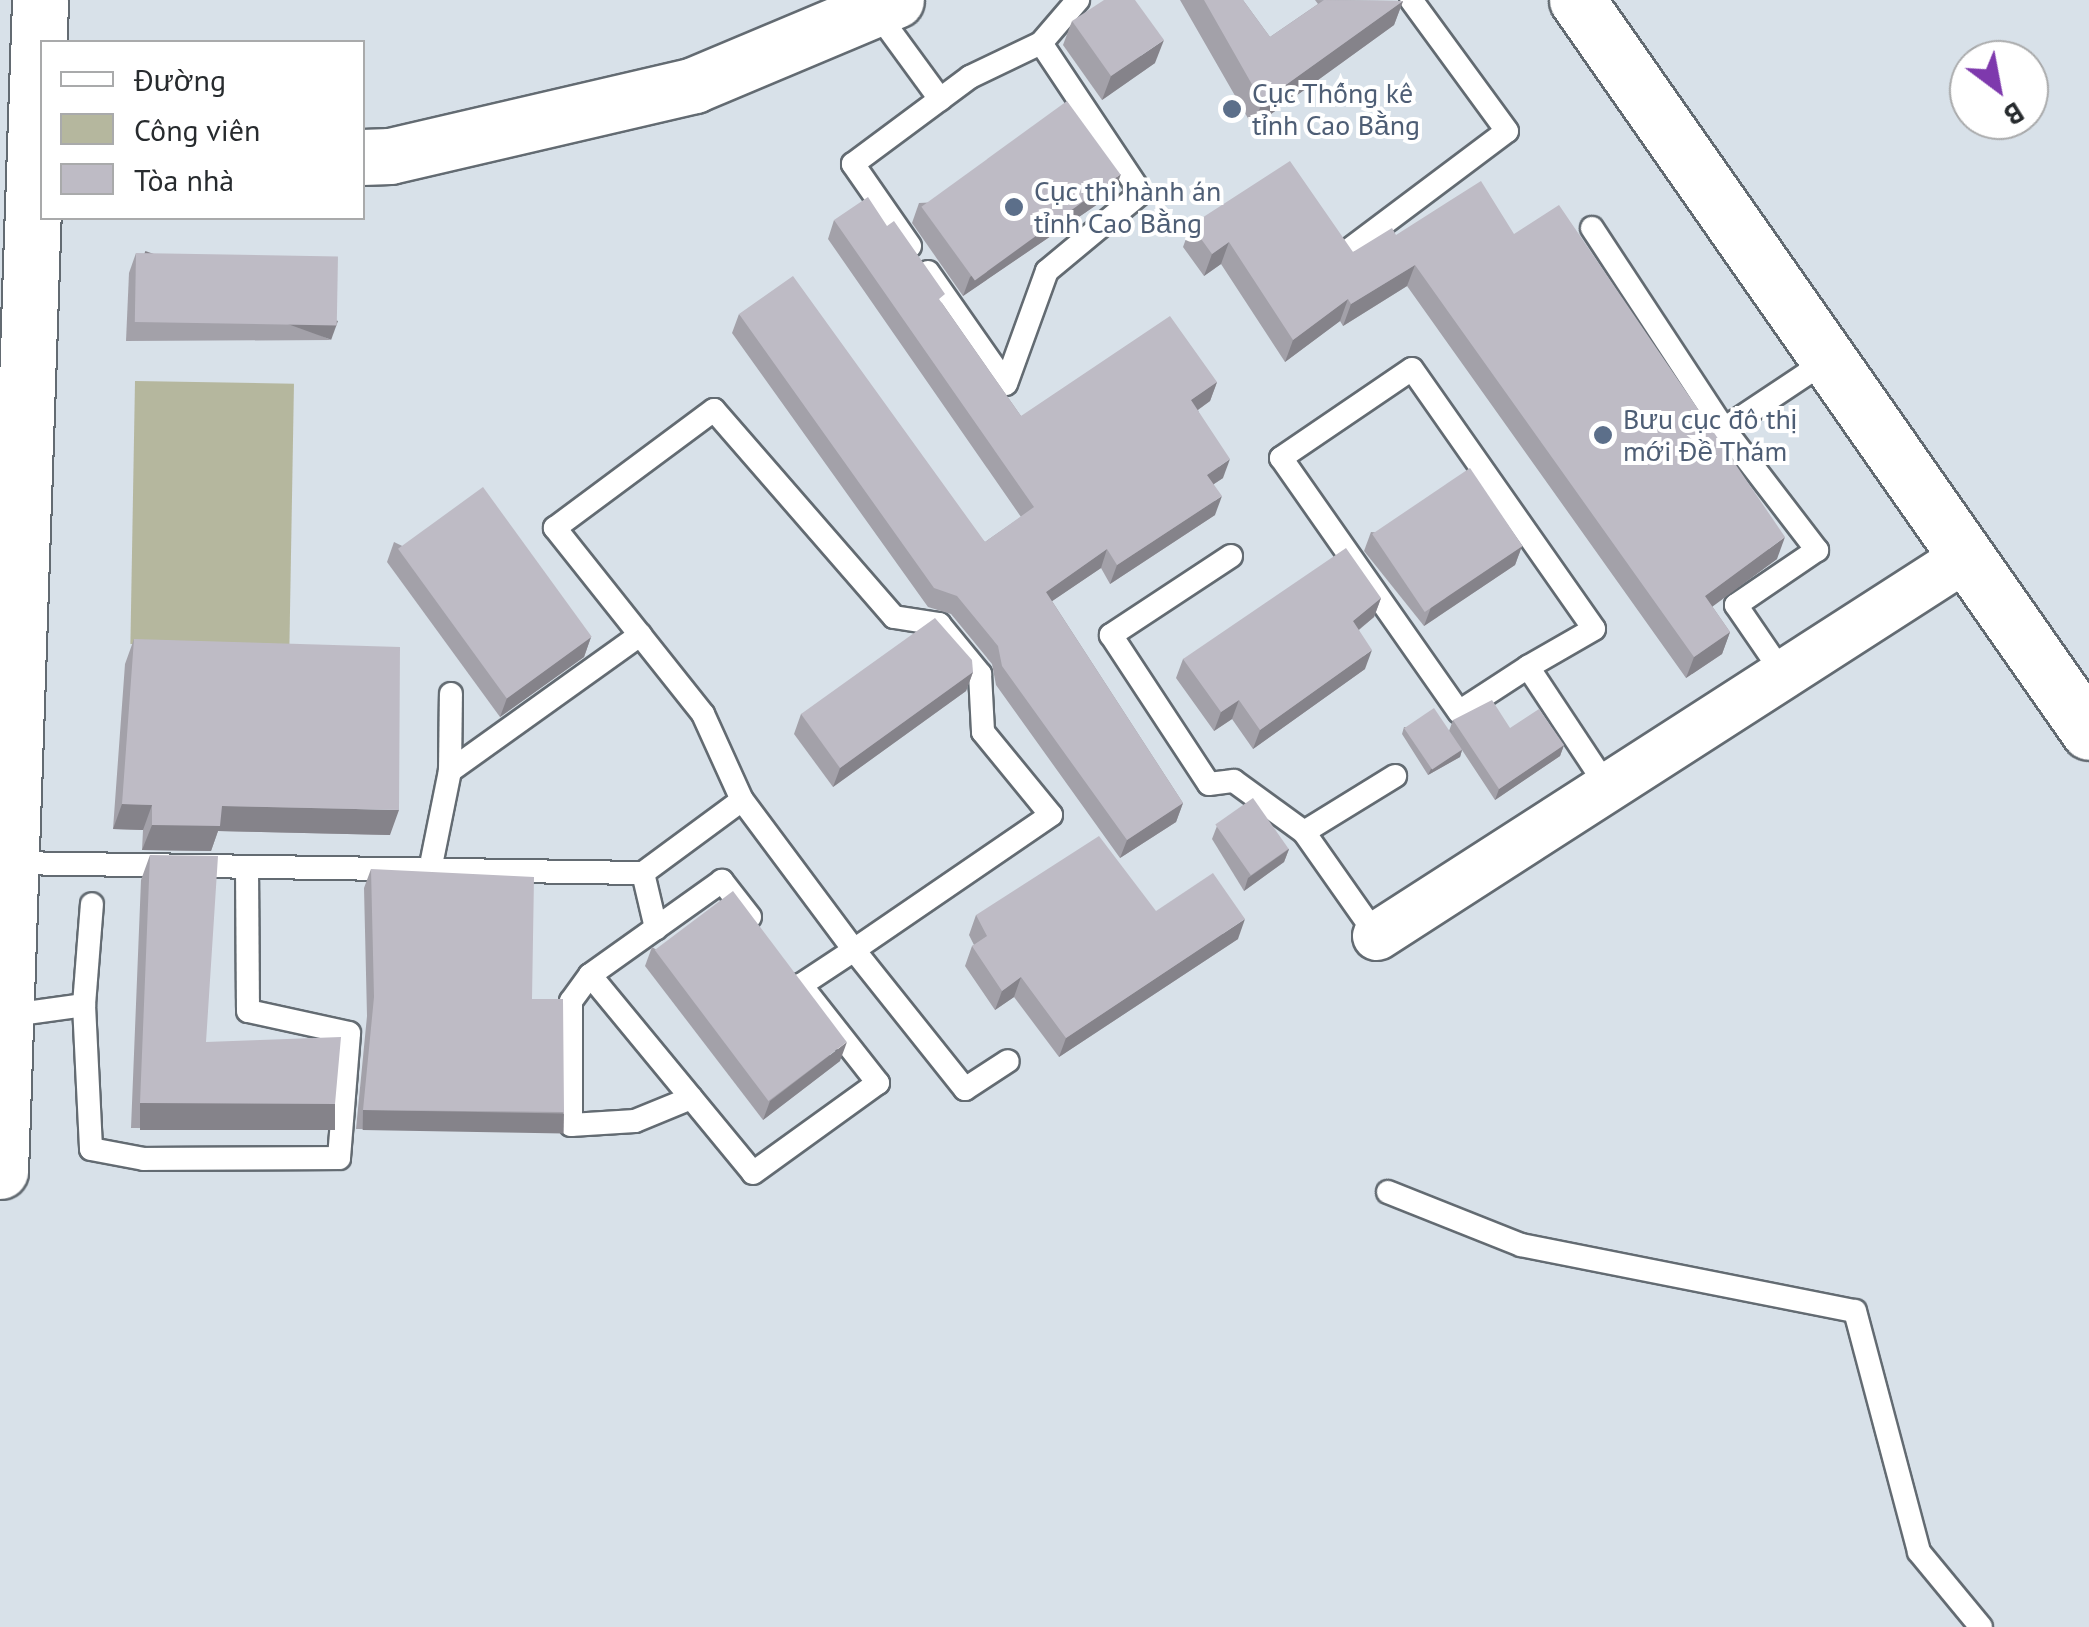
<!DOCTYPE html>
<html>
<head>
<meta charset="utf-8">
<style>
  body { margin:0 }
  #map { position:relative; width:2089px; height:1627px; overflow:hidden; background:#d8e1e9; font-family:"PT Sans",sans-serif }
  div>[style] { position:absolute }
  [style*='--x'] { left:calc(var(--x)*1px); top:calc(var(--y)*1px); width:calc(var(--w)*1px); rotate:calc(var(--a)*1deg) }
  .green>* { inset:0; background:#b5b79e; transform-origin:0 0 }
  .roads { filter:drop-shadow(2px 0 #636b72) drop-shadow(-2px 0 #636b72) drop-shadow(0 2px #636b72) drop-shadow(0 -2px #636b72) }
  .lane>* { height:22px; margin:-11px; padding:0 11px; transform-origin:11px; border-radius:11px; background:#fff }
  .street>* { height:48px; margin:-24px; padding:0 24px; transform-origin:24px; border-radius:24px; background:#fff }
  .secondary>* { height:55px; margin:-27.5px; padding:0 27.5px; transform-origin:27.5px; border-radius:27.5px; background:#fff }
  .wall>* { inset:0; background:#a3a1a9 }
  .shaded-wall>* { inset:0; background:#85838a; transform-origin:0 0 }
  .building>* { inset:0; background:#bebbc5; transform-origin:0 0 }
  .dots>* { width:28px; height:28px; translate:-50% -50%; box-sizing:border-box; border:5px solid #fff; border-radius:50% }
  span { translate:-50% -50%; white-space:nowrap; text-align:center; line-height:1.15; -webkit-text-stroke:8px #fff; paint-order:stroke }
  .service-label { font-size:28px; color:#4e5e75 }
  .left { translate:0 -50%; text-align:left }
  .legend { position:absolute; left:40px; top:40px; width:325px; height:180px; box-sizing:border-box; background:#fff; border:2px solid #a9aaab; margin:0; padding:12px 18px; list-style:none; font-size:30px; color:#272b2e }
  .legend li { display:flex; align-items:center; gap:20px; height:50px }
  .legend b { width:50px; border:2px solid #a9aaab }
  .north { position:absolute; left:1949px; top:40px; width:100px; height:100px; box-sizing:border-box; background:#fff; border:2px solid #a9aaab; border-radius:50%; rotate:148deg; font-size:28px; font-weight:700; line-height:40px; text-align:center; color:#272b2e }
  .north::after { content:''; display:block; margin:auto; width:35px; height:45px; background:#7e39ad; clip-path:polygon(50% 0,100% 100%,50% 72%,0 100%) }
</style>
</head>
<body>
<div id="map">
  <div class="green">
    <div style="left:135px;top:381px;width:159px;height:263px;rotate:1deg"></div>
  </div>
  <div class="roads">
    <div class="lane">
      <div style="--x:877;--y:13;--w:107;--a:53.8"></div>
      <div style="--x:1592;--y:228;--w:240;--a:56.7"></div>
      <div style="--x:1724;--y:429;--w:153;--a:52.5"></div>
      <div style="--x:1817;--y:550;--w:98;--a:145.8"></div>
      <div style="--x:1736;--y:605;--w:85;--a:55.6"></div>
      <div style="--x:910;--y:246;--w:100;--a:-124.8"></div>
      <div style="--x:853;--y:164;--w:146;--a:-36.6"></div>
      <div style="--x:970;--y:77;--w:79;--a:-25.6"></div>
      <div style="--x:1041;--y:43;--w:57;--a:-49.3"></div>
      <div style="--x:1350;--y:249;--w:196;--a:-36.9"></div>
      <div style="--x:1507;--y:131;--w:162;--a:-126.2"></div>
      <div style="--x:928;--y:272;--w:136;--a:55.1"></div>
      <div style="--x:1006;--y:384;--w:120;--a:-70.1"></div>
      <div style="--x:1047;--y:271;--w:122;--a:-39.7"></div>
      <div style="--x:1141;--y:193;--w:180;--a:-123.7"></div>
      <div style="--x:1724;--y:429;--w:126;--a:-33.7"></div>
      <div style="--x:1231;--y:556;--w:144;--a:146.6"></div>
      <div style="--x:1111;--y:635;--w:178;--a:56.7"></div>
      <div style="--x:1209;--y:784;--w:25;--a:-7"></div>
      <div style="--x:1234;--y:781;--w:87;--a:36.1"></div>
      <div style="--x:1528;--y:667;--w:82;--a:146.9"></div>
      <div style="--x:1459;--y:712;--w:310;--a:-125"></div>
      <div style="--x:1281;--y:458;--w:158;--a:-34.2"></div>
      <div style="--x:1412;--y:369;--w:317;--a:55"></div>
      <div style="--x:1594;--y:629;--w:76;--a:150.1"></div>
      <div style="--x:1528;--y:667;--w:145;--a:56.5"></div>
      <div style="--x:450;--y:771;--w:77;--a:-89.3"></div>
      <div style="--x:11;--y:863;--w:632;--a:0.91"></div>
      <div style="--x:643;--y:873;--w:123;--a:-36.4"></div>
      <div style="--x:742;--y:800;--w:94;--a:-114.4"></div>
      <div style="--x:703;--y:714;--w:238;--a:-128.5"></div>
      <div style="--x:555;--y:528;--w:198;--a:-36.6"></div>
      <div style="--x:714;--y:410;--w:274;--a:49"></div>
      <div style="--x:894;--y:617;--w:46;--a:8.8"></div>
      <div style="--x:939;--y:624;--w:65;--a:50.6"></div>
      <div style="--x:980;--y:674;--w:58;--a:87"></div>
      <div style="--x:983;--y:732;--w:107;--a:50.7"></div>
      <div style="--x:1051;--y:815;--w:239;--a:145.6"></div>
      <div style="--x:854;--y:950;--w:187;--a:-126.7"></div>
      <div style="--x:430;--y:870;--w:101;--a:-78.6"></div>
      <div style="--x:450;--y:771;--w:234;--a:-35.6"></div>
      <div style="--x:643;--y:873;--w:57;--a:76.7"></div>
      <div style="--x:750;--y:917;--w:46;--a:-127.9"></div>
      <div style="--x:722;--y:881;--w:162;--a:144.5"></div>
      <div style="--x:590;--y:975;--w:256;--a:50.5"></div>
      <div style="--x:753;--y:1173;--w:154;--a:-35.8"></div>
      <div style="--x:878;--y:1083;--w:125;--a:-128.2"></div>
      <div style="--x:801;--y:985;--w:64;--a:-33.4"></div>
      <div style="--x:854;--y:950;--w:178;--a:51.4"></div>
      <div style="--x:965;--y:1089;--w:51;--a:-33.1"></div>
      <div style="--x:1377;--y:936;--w:127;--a:-125.1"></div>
      <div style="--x:1304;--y:832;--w:107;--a:-31.6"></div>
      <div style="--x:590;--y:975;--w:32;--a:126"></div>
      <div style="--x:571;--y:1001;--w:124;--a:90"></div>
      <div style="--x:571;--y:1125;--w:64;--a:-3.6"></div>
      <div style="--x:635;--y:1121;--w:61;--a:-22.3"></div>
      <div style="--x:84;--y:1005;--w:144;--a:87.2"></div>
      <div style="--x:91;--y:1149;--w:54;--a:10.7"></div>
      <div style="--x:144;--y:1159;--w:195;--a:-0.3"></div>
      <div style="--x:339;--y:1158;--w:125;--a:-85.4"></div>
      <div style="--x:349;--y:1033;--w:103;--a:-167.7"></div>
      <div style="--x:248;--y:1011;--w:144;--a:-90.4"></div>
      <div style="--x:5;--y:1016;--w:80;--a:-7.9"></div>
      <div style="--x:84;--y:1005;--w:101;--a:-85.5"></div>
      <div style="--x:1388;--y:1192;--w:143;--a:21.7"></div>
      <div style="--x:1521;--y:1245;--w:340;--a:11.2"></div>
      <div style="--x:1855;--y:1311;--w:249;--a:75.1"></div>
      <div style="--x:1919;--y:1552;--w:97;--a:50.4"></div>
    </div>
    <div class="street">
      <div style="--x:1377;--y:936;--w:700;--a:-32.76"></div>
    </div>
    <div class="secondary">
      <div style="--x:1577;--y:0;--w:893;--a:55.03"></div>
      <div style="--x:362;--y:157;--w:28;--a:-2"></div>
      <div style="--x:390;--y:156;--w:312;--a:-13.1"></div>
      <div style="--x:694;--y:85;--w:219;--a:-22.8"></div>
      <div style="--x:0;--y:1171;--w:1172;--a:-88.04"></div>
    </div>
  </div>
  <div class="wall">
    <div style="clip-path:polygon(1180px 0,1243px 0,1270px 37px,1318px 4px,1315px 0,1403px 1px,1394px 25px,1253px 127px)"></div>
    <div style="clip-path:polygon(1072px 21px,1155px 63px,1102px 100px,1063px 45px)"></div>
    <div style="clip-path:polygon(1114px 193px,963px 296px,912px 223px,919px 203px)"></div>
    <div style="clip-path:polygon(834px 220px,942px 303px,1021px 416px,1217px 382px,1210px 401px,1198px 410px,1223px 478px,1214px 484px,1215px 515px,1110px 584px,1101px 568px,1052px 601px,1183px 803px,1176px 822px,1120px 858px,996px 685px,992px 664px,951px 614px,928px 607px,732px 333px,739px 314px,985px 542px,1021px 517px,828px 239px)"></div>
    <div style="clip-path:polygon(1191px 225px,1353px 252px,1396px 235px,1514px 234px,1777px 559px,1712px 606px,1730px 632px,1722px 654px,1686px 678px,1407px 286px,1343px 326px,1340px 321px,1285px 362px,1221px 264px,1204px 276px,1183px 247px)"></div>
    <div style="clip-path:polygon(136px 253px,331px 340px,126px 341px,129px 273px)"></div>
    <div style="clip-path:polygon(1371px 532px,1522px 546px,1515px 565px,1424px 626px,1364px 551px)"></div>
    <div style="clip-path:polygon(394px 542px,591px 637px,584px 657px,500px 717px,387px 562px)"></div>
    <div style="clip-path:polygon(1381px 598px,1374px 617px,1359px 630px,1365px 669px,1253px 749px,1232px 719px,1214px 731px,1176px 678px,1183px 659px)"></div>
    <div style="clip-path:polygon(134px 639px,390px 835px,218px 831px,211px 851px,142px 850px,143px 830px,113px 829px,125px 664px)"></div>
    <div style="clip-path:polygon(973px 672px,966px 691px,833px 787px,794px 734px,801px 714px)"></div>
    <div style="clip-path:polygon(1453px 720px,1510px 728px,1564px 745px,1560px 756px,1495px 800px,1462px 750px,1460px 757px,1428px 775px,1402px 734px,1404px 727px,1449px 731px)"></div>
    <div style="clip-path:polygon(1217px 826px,1289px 849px,1284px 862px,1244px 891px,1212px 839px)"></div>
    <div style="clip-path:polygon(150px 855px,206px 1042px,335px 1104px,326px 1129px,131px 1128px,141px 880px)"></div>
    <div style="clip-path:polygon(371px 869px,532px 999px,564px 1112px,557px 1131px,356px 1129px,367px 1016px,364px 888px)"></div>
    <div style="clip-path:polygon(1156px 911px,1238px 939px,1059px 1057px,1014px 997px,995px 1010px,965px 966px,972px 946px,974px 945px,969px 935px,976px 915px)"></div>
    <div style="clip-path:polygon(652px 947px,840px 1061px,763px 1120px,645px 966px)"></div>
  </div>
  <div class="shaded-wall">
    <div style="clip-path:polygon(1403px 1px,1394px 25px,1253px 127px,1262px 102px)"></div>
    <div style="clip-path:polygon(1164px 40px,1155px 63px,1102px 100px,1111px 76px)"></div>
    <div style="clip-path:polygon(1121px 174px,1114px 193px,963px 296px,970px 277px)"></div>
    <div style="clip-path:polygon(1229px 242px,1221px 264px,1204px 276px,1212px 254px)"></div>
    <div style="clip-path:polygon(1415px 265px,1407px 286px,1343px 326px,1351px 304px)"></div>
    <div style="clip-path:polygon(1348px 299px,1340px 321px,1285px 362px,1293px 340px)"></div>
    <div style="left:338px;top:321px;width:20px;height:205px;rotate:110deg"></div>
    <div style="clip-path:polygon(1217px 382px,1210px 401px,1185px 419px,1191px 400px)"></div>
    <div style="clip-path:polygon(1230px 459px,1223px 478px,1200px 493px,1207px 475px)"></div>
    <div style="clip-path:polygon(1222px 496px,1215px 515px,1110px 584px,1117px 565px)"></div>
    <div style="clip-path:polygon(1785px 537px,1777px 559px,1697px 618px,1705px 596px)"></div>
    <div style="clip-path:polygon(1522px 546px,1515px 565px,1424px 626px,1431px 607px)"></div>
    <div style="clip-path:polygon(1107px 549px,1101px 568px,1039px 610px,1046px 592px)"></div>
    <div style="clip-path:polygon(1381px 598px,1374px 617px,1346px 640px,1353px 621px)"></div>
    <div style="clip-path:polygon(1730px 632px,1722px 654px,1686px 678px,1694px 657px)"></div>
    <div style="clip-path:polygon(591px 637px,584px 657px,500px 717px,507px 698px)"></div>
    <div style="clip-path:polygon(1372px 650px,1365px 669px,1253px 749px,1260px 730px)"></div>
    <div style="clip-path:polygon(973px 672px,966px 691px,833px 787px,840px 768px)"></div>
    <div style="clip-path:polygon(1239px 700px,1232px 719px,1214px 731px,1221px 712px)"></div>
    <div style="clip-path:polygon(1564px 745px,1560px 756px,1495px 800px,1499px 789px)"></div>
    <div style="clip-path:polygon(1462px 750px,1460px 757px,1428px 775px,1431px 769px)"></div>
    <div style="clip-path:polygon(1183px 803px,1176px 822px,1120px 858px,1127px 840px)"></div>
    <div style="clip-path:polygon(122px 804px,152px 805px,143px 830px,113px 829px)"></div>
    <div style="clip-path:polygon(222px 806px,399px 810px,390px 835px,218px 831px,211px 851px,142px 850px,152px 825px)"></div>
    <div style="clip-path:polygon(1289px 849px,1284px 862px,1244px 891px,1248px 878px)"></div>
    <div style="clip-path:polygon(1245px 919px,1238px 939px,1059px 1057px,1066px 1038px)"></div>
    <div style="clip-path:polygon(1021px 977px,1014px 997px,995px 1010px,1002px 991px)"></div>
    <div style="clip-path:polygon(847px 1042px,840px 1061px,763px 1120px,770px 1101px)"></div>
    <div style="left:140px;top:1103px;width:195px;height:27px"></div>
    <div style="left:363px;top:1110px;width:201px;height:20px;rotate:1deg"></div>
  </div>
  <div class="building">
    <div style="clip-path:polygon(1104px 0,1135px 0,1164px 40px,1111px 76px,1072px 21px)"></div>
    <div style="clip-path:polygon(1204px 0,1243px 0,1270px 37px,1324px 0,1403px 1px,1262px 102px)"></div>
    <div style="left:1067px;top:101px;width:91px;height:180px;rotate:54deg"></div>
    <div style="clip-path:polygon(1290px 161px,1353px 252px,1392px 228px,1396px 235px,1481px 181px,1514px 234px,1559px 205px,1785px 537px,1705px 596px,1730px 632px,1694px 657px,1415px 265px,1351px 304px,1348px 299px,1293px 340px,1229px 242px,1212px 254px,1191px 225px)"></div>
    <div style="clip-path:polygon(868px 197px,887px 226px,894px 221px,945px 294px,939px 299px,1021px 416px,1170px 316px,1217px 382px,1191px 400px,1230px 459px,1207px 475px,1222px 496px,1117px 565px,1107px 549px,1046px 592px,1183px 803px,1127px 840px,1002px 666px,998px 646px,957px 596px,934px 588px,739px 314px,793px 276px,985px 542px,1034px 507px,834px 220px)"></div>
    <div style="left:136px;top:253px;width:202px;height:69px;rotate:1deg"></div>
    <div style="left:1470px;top:468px;width:94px;height:118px;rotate:56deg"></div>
    <div style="left:483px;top:487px;width:185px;height:105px;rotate:54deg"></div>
    <div style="clip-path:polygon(1346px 548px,1381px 598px,1353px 621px,1372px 650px,1260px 730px,1239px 700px,1221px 712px,1183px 659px)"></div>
    <div style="clip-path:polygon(935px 618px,972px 660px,973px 672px,840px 768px,801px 714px)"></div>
    <div style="clip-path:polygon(134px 639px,400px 647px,399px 810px,222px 806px,220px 826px,152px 825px,152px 805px,122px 804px)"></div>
    <div style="clip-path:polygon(1492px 700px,1510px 728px,1539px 709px,1564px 745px,1499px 789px,1453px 720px)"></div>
    <div style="left:1434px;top:708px;width:50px;height:36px;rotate:56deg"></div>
    <div style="left:1253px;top:798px;width:62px;height:46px;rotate:55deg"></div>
    <div style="clip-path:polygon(1099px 836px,1156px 911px,1213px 873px,1245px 919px,1066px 1038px,1021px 977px,1002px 991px,972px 946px,987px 936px,976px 915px)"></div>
    <div style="clip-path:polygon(150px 855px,218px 856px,206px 1042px,341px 1037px,335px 1104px,140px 1103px)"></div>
    <div style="clip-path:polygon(371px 869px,534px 877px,532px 999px,563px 999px,564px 1112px,363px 1110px,374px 997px)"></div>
    <div style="left:733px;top:891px;width:189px;height:98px;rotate:53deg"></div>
  </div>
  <div class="dots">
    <div style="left:1232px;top:109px;background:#5c6f8a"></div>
    <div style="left:1014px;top:207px;background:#5c6f8a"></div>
    <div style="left:1603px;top:435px;background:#5c6f8a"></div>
  </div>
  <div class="service-label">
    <span class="left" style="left:1252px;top:109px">Cục Thống kê<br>tỉnh Cao Bằng</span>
    <span class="left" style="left:1034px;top:207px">Cục thi hành án<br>tỉnh Cao Bằng</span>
    <span class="left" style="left:1623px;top:435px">Bưu cục đô thị<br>mới Đề Thám</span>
  </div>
  <ul class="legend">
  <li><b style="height:12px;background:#fff"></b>Đường</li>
  <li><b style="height:28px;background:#b5b79e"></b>Công viên</li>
  <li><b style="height:28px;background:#bebbc5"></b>Tòa nhà</li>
  </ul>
  <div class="north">B</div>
</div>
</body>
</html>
